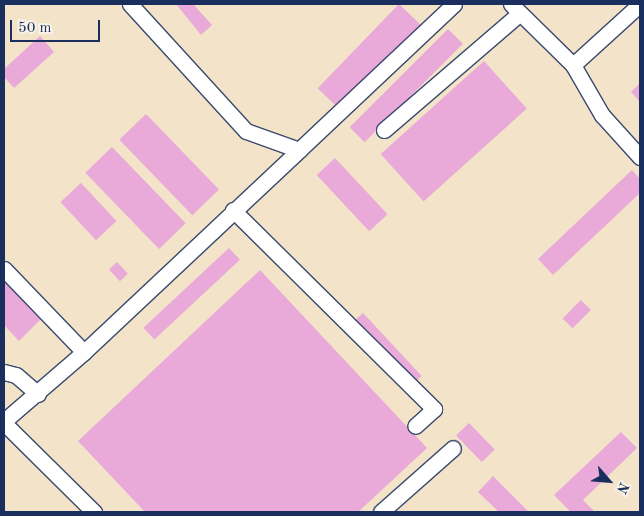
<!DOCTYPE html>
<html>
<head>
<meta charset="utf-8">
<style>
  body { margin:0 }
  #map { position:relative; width:644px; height:516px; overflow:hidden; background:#f2e3c9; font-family:"Old Standard TT",serif }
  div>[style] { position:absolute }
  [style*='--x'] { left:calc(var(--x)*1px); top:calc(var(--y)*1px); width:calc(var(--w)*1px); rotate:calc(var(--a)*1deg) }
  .building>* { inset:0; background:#e9a9d9; transform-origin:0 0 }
  .roads { filter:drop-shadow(1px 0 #3b4a6e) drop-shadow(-1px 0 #3b4a6e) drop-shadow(0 1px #3b4a6e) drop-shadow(0 -1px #3b4a6e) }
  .minor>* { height:15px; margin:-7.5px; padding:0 7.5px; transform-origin:7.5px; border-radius:7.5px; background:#fff }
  span { translate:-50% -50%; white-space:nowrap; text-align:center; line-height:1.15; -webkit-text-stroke:4px #f7f3e8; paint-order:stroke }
  .frame { position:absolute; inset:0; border:5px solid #1b2f5e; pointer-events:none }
  .north { position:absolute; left:584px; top:456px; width:50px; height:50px; -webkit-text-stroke:4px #f7f3e8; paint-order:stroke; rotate:117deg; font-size:14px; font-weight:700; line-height:20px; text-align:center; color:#1b2f5e }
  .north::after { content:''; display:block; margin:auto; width:18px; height:22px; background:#1b2f5e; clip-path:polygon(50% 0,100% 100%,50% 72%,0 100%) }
  .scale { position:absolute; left:10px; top:20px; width:90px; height:22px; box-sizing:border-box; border:2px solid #1b2f5e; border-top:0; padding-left:6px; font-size:15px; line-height:18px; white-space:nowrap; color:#1b2f5e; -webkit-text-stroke:4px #f7f3e8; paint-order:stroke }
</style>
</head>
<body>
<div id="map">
  <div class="building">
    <div style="clip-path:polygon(176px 4px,193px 4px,212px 25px,201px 35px)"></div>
    <div style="left:399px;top:4px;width:30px;height:117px;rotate:44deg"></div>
    <div style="left:448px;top:29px;width:21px;height:139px;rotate:45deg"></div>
    <div style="clip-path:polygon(40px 36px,54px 52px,14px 88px,4px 77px,4px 69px)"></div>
    <div style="left:484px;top:61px;width:64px;height:139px;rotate:48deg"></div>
    <div style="clip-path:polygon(640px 83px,640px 102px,631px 92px)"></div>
    <div style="left:146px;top:114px;width:105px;height:37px;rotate:46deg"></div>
    <div style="left:112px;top:147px;width:106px;height:37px;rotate:46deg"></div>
    <div style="left:335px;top:158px;width:77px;height:25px;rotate:47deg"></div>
    <div style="clip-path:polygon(632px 170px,640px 179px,640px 193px,553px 275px,538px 259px)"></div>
    <div style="left:81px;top:183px;width:52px;height:28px;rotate:47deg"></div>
    <div style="left:229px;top:248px;width:16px;height:117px;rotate:47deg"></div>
    <div style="left:117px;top:262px;width:16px;height:11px;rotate:47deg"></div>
    <div style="clip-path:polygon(260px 270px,427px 448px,358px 512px,145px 512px,78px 441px)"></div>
    <div style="clip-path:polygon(4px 275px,44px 316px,19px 341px,4px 325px)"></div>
    <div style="left:581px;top:300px;width:14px;height:26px;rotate:45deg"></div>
    <div style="left:363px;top:313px;width:86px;height:13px;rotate:47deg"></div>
    <div style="left:469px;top:423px;width:37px;height:18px;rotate:46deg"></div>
    <div style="clip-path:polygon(621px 432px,637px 448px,583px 500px,595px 512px,571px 512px,554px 495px)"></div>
    <div style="clip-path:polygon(493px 476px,529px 512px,499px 512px,478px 492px)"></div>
  </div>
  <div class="roads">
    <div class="minor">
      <div style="--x:130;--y:4;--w:172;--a:47.6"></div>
      <div style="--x:246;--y:131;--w:56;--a:19.7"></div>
      <div style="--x:299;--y:150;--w:213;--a:-43.3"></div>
      <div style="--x:511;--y:4;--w:87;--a:44.5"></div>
      <div style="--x:573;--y:65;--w:58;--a:59.9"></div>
      <div style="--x:602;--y:115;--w:57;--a:47.9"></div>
      <div style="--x:573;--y:65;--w:91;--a:-42.3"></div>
      <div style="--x:384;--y:130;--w:179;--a:-40.7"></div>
      <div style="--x:233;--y:210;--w:283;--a:44.7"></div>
      <div style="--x:434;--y:409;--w:25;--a:138"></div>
      <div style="--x:4;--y:269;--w:115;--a:46.1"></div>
      <div style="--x:4;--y:372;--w:12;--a:14"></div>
      <div style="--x:16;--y:375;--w:29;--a:41"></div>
      <div style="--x:4;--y:421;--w:106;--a:-40.8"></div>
      <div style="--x:84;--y:352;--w:295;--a:-43.2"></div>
      <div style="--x:4;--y:423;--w:127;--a:44.7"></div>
      <div style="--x:381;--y:512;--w:96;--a:-41.6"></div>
    </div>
  </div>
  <div class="frame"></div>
  <div class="north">N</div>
  <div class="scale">50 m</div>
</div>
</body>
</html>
